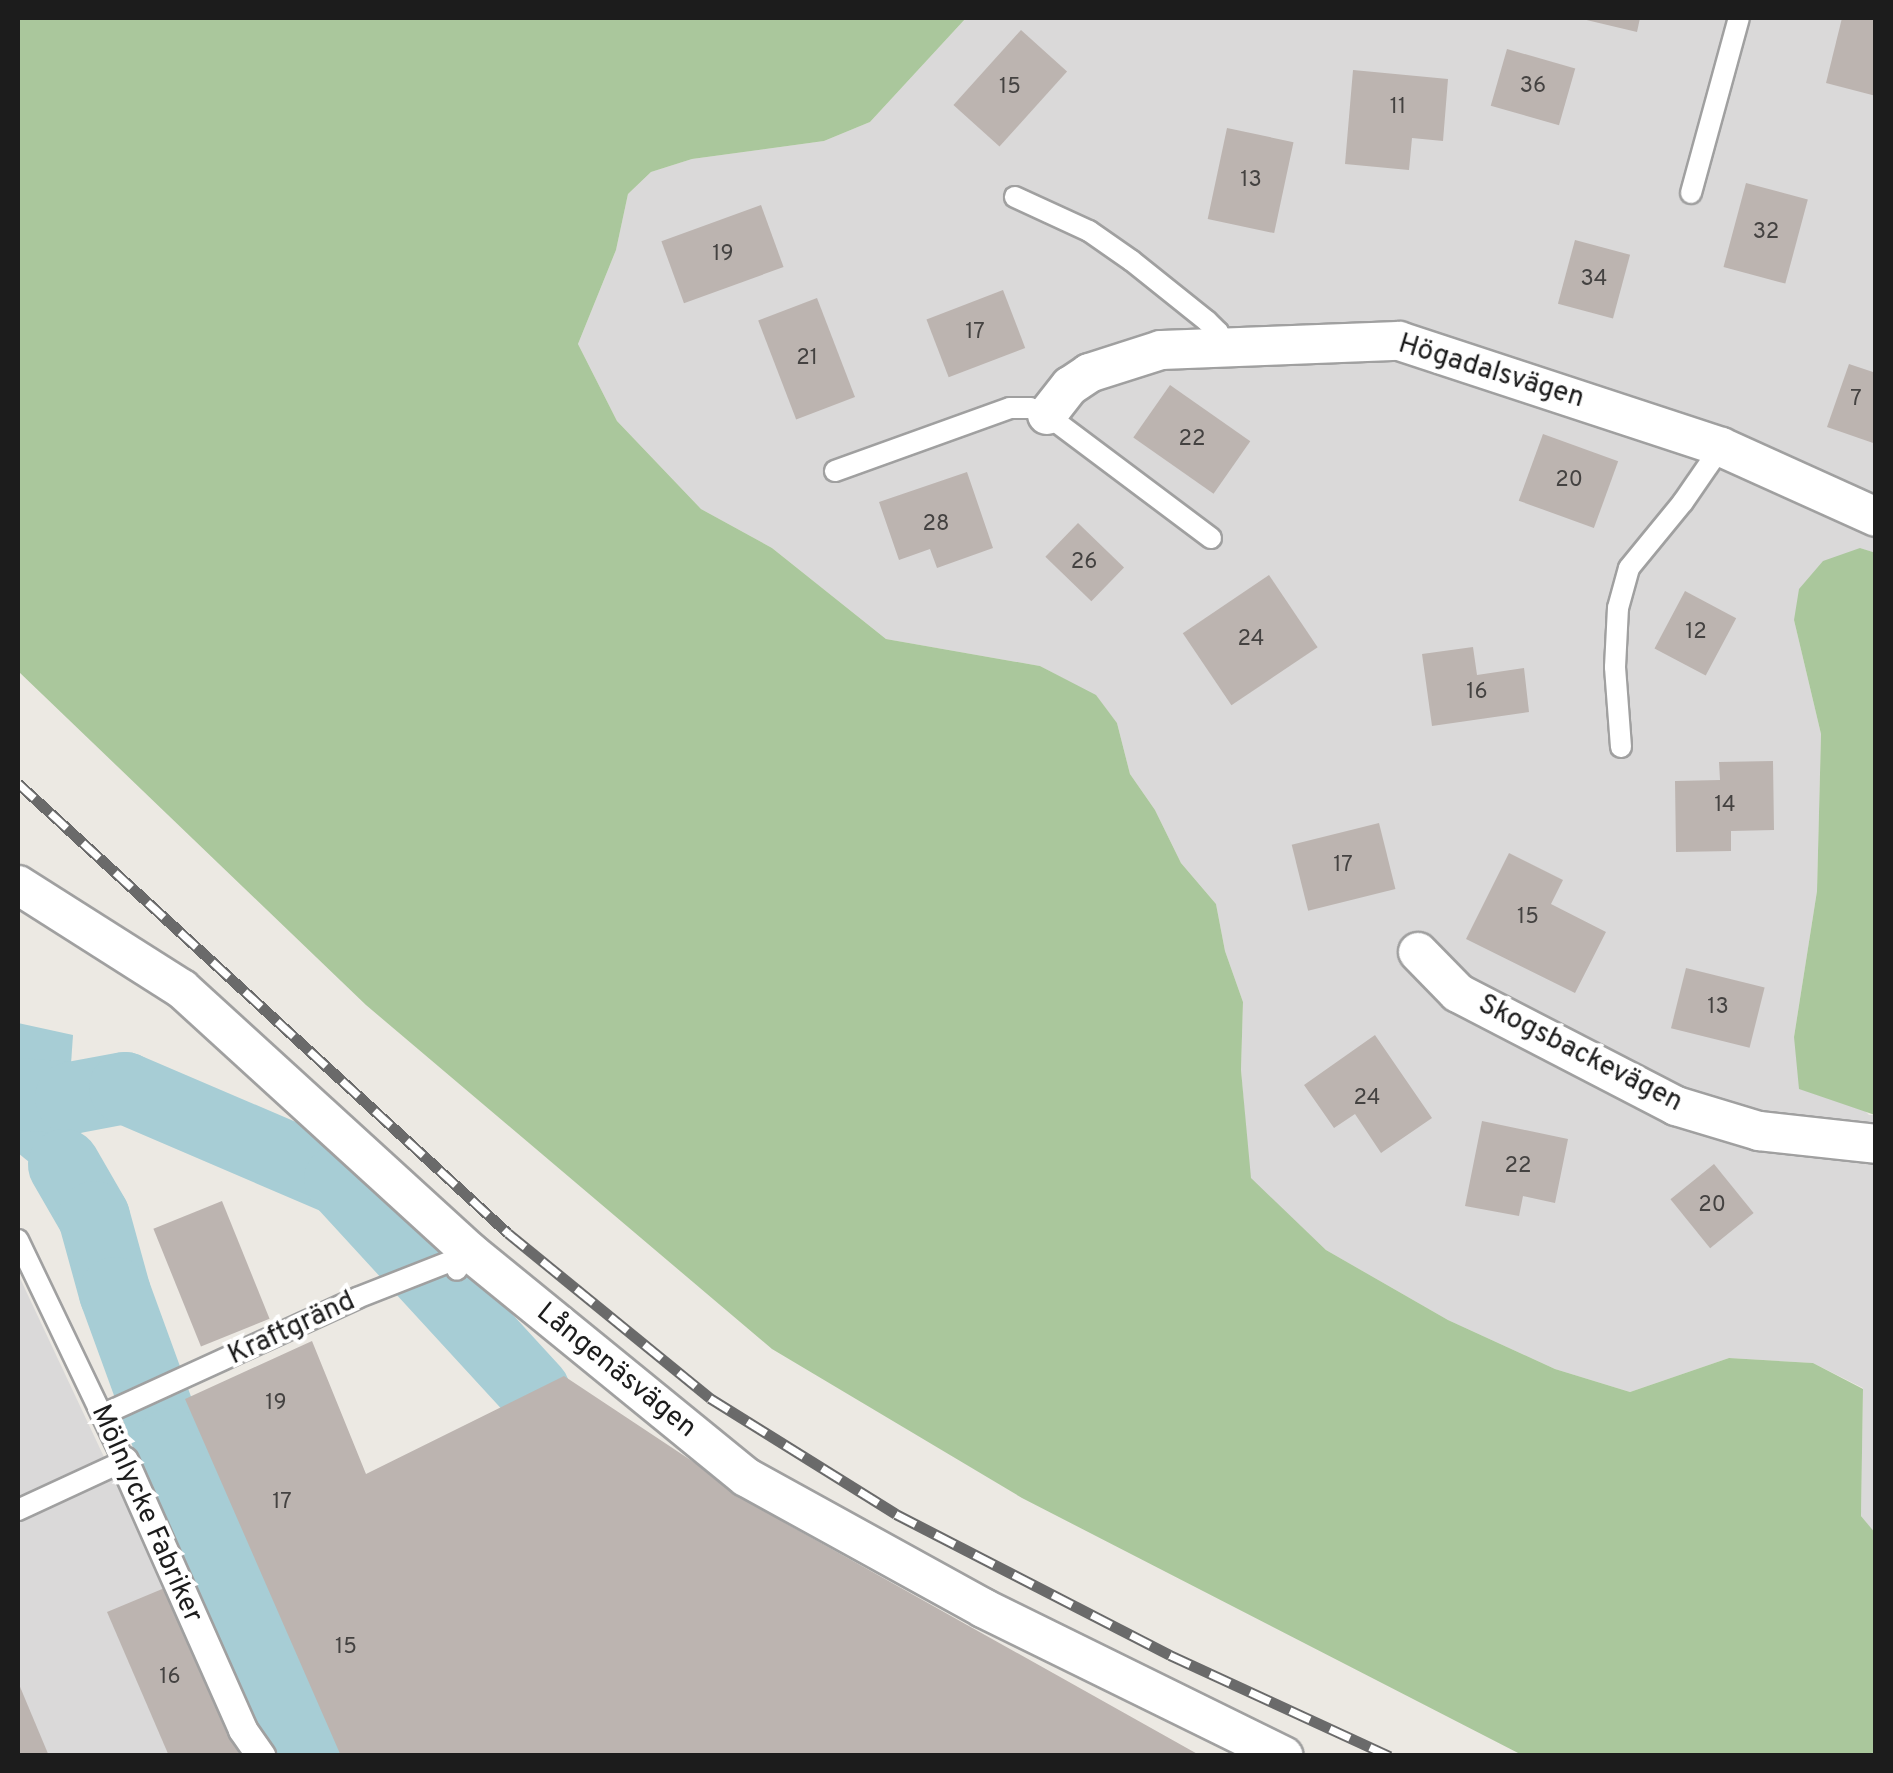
<!DOCTYPE html>
<html>
<head>
<meta charset="utf-8">
<style>
  body { margin:0 }
  #map { position:relative; width:1893px; height:1773px; overflow:hidden; background:#ece9e3; font-family:Overpass,sans-serif }
  div>[style] { position:absolute }
  [style*='--x'] { left:calc(var(--x)*1px); top:calc(var(--y)*1px); width:calc(var(--w)*1px); rotate:calc(var(--a)*1deg) }
  .residential>* { inset:0; background:#dad9d9 }
  .forest>* { inset:0; background:#aac79c }
  .water>* { inset:0; background:#a7cdd5 }
  .river>* { height:72px; margin:-36px; padding:0 36px; transform-origin:36px; border-radius:36px; background:#a7cdd5 }
  .building>* { inset:0; background:#bcb4b0; transform-origin:0 0 }
  .roads { filter:drop-shadow(2px 0 #a0a0a0) drop-shadow(-2px 0 #a0a0a0) drop-shadow(0 2px #a0a0a0) drop-shadow(0 -2px #a0a0a0) }
  .service>* { height:20px; margin:-10px; padding:0 10px; transform-origin:10px; border-radius:10px; background:#fff }
  .pedestrian>* { height:28px; margin:-14px; padding:0 14px; transform-origin:14px; border-radius:14px; background:#fff }
  .minor>* { height:38px; margin:-19px; padding:0 19px; transform-origin:19px; border-radius:19px; background:#fff }
  .rail>* { height:11px; margin-top:-5.5px; transform-origin:0; background:repeating-linear-gradient(90deg,#fff 0 22px,#6a6a6a 0 44px); box-sizing:border-box; border-block:2px solid #6a6a6a }
  span { translate:-50% -50%; white-space:nowrap; text-align:center; line-height:1.15; -webkit-text-stroke:8px #fff; paint-order:stroke }
  .number-label { font-size:22px; color:#444241 }
  .number-label span { -webkit-text-stroke-width:0 }
  .street-label { font-size:28px; color:#1c1c1c }
  .frame { position:absolute; inset:0; border:20px solid #1c1c1c; pointer-events:none }
</style>
</head>
<body>
<div id="map">
  <div class="residential">
    <div style="clip-path:polygon(966px 18px,1875px 18px,1875px 553px,1860px 548px,1794px 620px,1821px 734px,1817px 891px,1794px 1037px,1869px 1115px,1875px 1115px,1875px 1534px,1861px 1516px,1863px 1388px,1813px 1363px,1729px 1358px,1630px 1392px,1555px 1369px,1448px 1320px,1326px 1250px,1250px 1178px,1241px 1070px,1243px 1002px,1225px 951px,1216px 904px,1181px 863px,1155px 810px,1130px 774px,1117px 723px,1096px 696px,1040px 666px,886px 639px,772px 548px,701px 509px,617px 421px,578px 344px,616px 250px,628px 194px,651px 172px,692px 159px,824px 141px,870px 122px)"></div>
    <div style="clip-path:polygon(18px 1274px,244px 1755px,18px 1755px)"></div>
  </div>
  <div class="forest">
    <div style="clip-path:polygon(18px 18px,966px 18px,870px 122px,824px 141px,692px 159px,651px 172px,628px 194px,616px 250px,578px 344px,617px 421px,701px 509px,772px 548px,886px 639px,1040px 666px,1096px 695px,1117px 723px,1130px 774px,1155px 810px,1181px 863px,1216px 904px,1225px 951px,1243px 1002px,1241px 1070px,1251px 1178px,1326px 1250px,1448px 1320px,1555px 1369px,1630px 1392px,1729px 1358px,1813px 1363px,1863px 1389px,1861px 1516px,1876px 1534px,1875px 1755px,1522px 1755px,1022px 1498px,772px 1349px,366px 1005px,18px 671px)"></div>
    <div style="clip-path:polygon(1860px 548px,1876px 553px,1875px 1115px,1799px 1089px,1794px 1037px,1817px 891px,1821px 734px,1794px 620px,1799px 589px,1823px 561px)"></div>
  </div>
  <div class="water">
    <div style="clip-path:polygon(18px 1023px,73px 1035px,64px 1165px,50px 1179px,18px 1153px)"></div>
  </div>
  <div class="river">
    <div style="--x:18;--y:1094;--w:53;--a:4.3"></div>
    <div style="--x:71;--y:1098;--w:55;--a:-10.5"></div>
    <div style="--x:125;--y:1088;--w:234;--a:23.2"></div>
    <div style="--x:340;--y:1180;--w:287;--a:47.4"></div>
    <div style="--x:64;--y:1165;--w:60;--a:60"></div>
    <div style="--x:94;--y:1217;--w:79;--a:74.6"></div>
    <div style="--x:115;--y:1293;--w:161;--a:70"></div>
    <div style="--x:170;--y:1444;--w:342;--a:65.8"></div>
  </div>
  <div class="building">
    <div style="clip-path:polygon(1578px 18px,1640px 18px,1637px 32px)"></div>
    <div style="clip-path:polygon(1842px 18px,1876px 18px,1876px 96px,1826px 83px)"></div>
    <div style="left:1021px;top:30px;width:62px;height:101px;rotate:42deg"></div>
    <div style="left:1507px;top:49px;width:71px;height:59px;rotate:16deg"></div>
    <div style="clip-path:polygon(1353px 70px,1448px 79px,1443px 141px,1412px 138px,1409px 170px,1345px 164px)"></div>
    <div style="left:1227px;top:128px;width:68px;height:93px;rotate:12deg"></div>
    <div style="left:1746px;top:183px;width:64px;height:87px;rotate:15deg"></div>
    <div style="left:761px;top:205px;width:66px;height:106px;rotate:70deg"></div>
    <div style="left:1575px;top:240px;width:57px;height:66px;rotate:15deg"></div>
    <div style="left:1003px;top:290px;width:62px;height:82px;rotate:69deg"></div>
    <div style="left:817px;top:298px;width:106px;height:63px;rotate:69deg"></div>
    <div style="clip-path:polygon(1849px 364px,1876px 373px,1876px 444px,1827px 427px)"></div>
    <div style="left:1170px;top:385px;width:98px;height:64px;rotate:35deg"></div>
    <div style="left:1543px;top:434px;width:80px;height:71px;rotate:20deg"></div>
    <div style="clip-path:polygon(967px 472px,993px 548px,937px 568px,930px 549px,899px 560px,879px 502px)"></div>
    <div style="left:1078px;top:523px;width:64px;height:47px;rotate:44deg"></div>
    <div style="left:1269px;top:575px;width:87px;height:104px;rotate:56deg"></div>
    <div style="left:1685px;top:591px;width:58px;height:65px;rotate:28deg"></div>
    <div style="clip-path:polygon(1473px 647px,1477px 675px,1524px 668px,1529px 712px,1432px 726px,1422px 654px)"></div>
    <div style="clip-path:polygon(1773px 761px,1774px 830px,1731px 831px,1731px 851px,1676px 852px,1675px 781px,1720px 780px,1719px 762px)"></div>
    <div style="left:1379px;top:823px;width:68px;height:90px;rotate:76deg"></div>
    <div style="clip-path:polygon(1509px 853px,1563px 880px,1551px 904px,1606px 932px,1575px 993px,1466px 939px)"></div>
    <div style="left:1686px;top:968px;width:81px;height:62px;rotate:14deg"></div>
    <div style="clip-path:polygon(1375px 1035px,1432px 1118px,1381px 1153px,1355px 1114px,1334px 1128px,1304px 1085px)"></div>
    <div style="clip-path:polygon(1482px 1121px,1568px 1139px,1555px 1203px,1523px 1196px,1519px 1216px,1465px 1206px)"></div>
    <div style="left:1714px;top:1164px;width:63px;height:56px;rotate:51deg"></div>
    <div style="left:222px;top:1201px;width:127px;height:74px;rotate:68deg"></div>
    <div style="clip-path:polygon(312px 1341px,366px 1474px,564px 1376px,787px 1524px,1201px 1756px,341px 1756px,185px 1399px)"></div>
    <div style="clip-path:polygon(167px 1587px,240px 1756px,169px 1756px,107px 1612px)"></div>
    <div style="clip-path:polygon(18px 1682px,49px 1756px,18px 1756px)"></div>
  </div>
  <div class="roads">
    <div class="service">
      <div style="--x:1691;--y:193;--w:181;--a:-74.7"></div>
      <div style="--x:1015;--y:197;--w:81;--a:24.7"></div>
      <div style="--x:1089;--y:231;--w:52;--a:34.9"></div>
      <div style="--x:1132;--y:261;--w:96;--a:38.7"></div>
      <div style="--x:1207;--y:321;--w:16;--a:45"></div>
      <div style="--x:1218;--y:332;--w:15;--a:74"></div>
      <div style="--x:835;--y:471;--w:186;--a:-19.8"></div>
      <div style="--x:1010;--y:408;--w:20;--a:0"></div>
      <div style="--x:1030;--y:408;--w:18;--a:22"></div>
      <div style="--x:1047;--y:415;--w:205;--a:36.9"></div>
      <div style="--x:1621;--y:747;--w:80;--a:-94.3"></div>
      <div style="--x:1615;--y:667;--w:59;--a:-87.1"></div>
      <div style="--x:1618;--y:608;--w:41;--a:-74.6"></div>
      <div style="--x:1629;--y:568;--w:85;--a:-50.7"></div>
      <div style="--x:1683;--y:502;--w:67;--a:-55.4"></div>
      <div style="--x:18;--y:1240;--w:245;--a:64.4"></div>
      <div style="--x:124;--y:1461;--w:117;--a:155.2"></div>
      <div style="--x:102;--y:1415;--w:281;--a:-24.6"></div>
      <div style="--x:357;--y:1298;--w:104;--a:-21.4"></div>
      <div style="--x:454;--y:1260;--w:10;--a:73"></div>
    </div>
    <div class="pedestrian">
      <div style="--x:124;--y:1461;--w:294;--a:66.1"></div>
      <div style="--x:243;--y:1730;--w:32;--a:55"></div>
    </div>
    <div class="minor">
      <div style="--x:1047;--y:415;--w:37;--a:-52"></div>
      <div style="--x:1070;--y:386;--w:23;--a:-34"></div>
      <div style="--x:1089;--y:373;--w:76;--a:-17.7"></div>
      <div style="--x:1161;--y:350;--w:238;--a:-2.2"></div>
      <div style="--x:1399;--y:341;--w:339;--a:18.2"></div>
      <div style="--x:1721;--y:447;--w:170;--a:24.3"></div>
      <div style="--x:18;--y:885;--w:194;--a:32.4"></div>
      <div style="--x:182;--y:989;--w:390;--a:42.4"></div>
      <div style="--x:470;--y:1252;--w:356;--a:39.2"></div>
      <div style="--x:746;--y:1477;--w:271;--a:28.9"></div>
      <div style="--x:983;--y:1608;--w:335;--a:26.2"></div>
      <div style="--x:1418;--y:952;--w:57;--a:45.7"></div>
      <div style="--x:1458;--y:993;--w:246;--a:27.4"></div>
      <div style="--x:1676;--y:1106;--w:87;--a:16.8"></div>
      <div style="--x:1759;--y:1131;--w:118;--a:6.3"></div>
    </div>
  </div>
  <div class="rail">
    <div style="--x:18;--y:783;--w:665;--a:42.56"></div>
    <div style="--x:508;--y:1233;--w:261;--a:39.2"></div>
    <div style="--x:710;--y:1398;--w:219;--a:31.9"></div>
    <div style="--x:896;--y:1514;--w:308;--a:27.2"></div>
    <div style="--x:1170;--y:1655;--w:242;--a:24.7"></div>
  </div>
  <div class="number-label">
    <span style="left:1533px;top:87px">36</span>
    <span style="left:1010px;top:88px">15</span>
    <span style="left:1398px;top:108px">11</span>
    <span style="left:1251px;top:181px">13</span>
    <span style="left:1766px;top:233px">32</span>
    <span style="left:723px;top:255px">19</span>
    <span style="left:1594px;top:280px">34</span>
    <span style="left:975px;top:333px">17</span>
    <span style="left:807px;top:359px">21</span>
    <span style="left:1856px;top:400px">7</span>
    <span style="left:1192px;top:440px">22</span>
    <span style="left:1569px;top:481px">20</span>
    <span style="left:936px;top:525px">28</span>
    <span style="left:1084px;top:563px">26</span>
    <span style="left:1696px;top:633px">12</span>
    <span style="left:1251px;top:640px">24</span>
    <span style="left:1477px;top:693px">16</span>
    <span style="left:1725px;top:806px">14</span>
    <span style="left:1343px;top:866px">17</span>
    <span style="left:1528px;top:918px">15</span>
    <span style="left:1718px;top:1008px">13</span>
    <span style="left:1367px;top:1099px">24</span>
    <span style="left:1518px;top:1167px">22</span>
    <span style="left:1712px;top:1206px">20</span>
    <span style="left:276px;top:1404px">19</span>
    <span style="left:282px;top:1503px">17</span>
    <span style="left:346px;top:1648px">15</span>
    <span style="left:170px;top:1678px">16</span>
  </div>
  <div class="street-label">
    <span style="left:1491px;top:372px;rotate:17deg">Högadalsvägen</span>
    <span style="left:1580px;top:1054px;rotate:27deg">Skogsbackevägen</span>
    <span style="left:292px;top:1329px;rotate:-25deg">Kraftgränd</span>
    <span style="left:616px;top:1371px;rotate:39deg">Långenäsvägen</span>
    <span style="left:146px;top:1514px;rotate:66deg">Mölnlycke Fabriker</span>
  </div>
  <div class="frame"></div>
</div>
</body>
</html>
